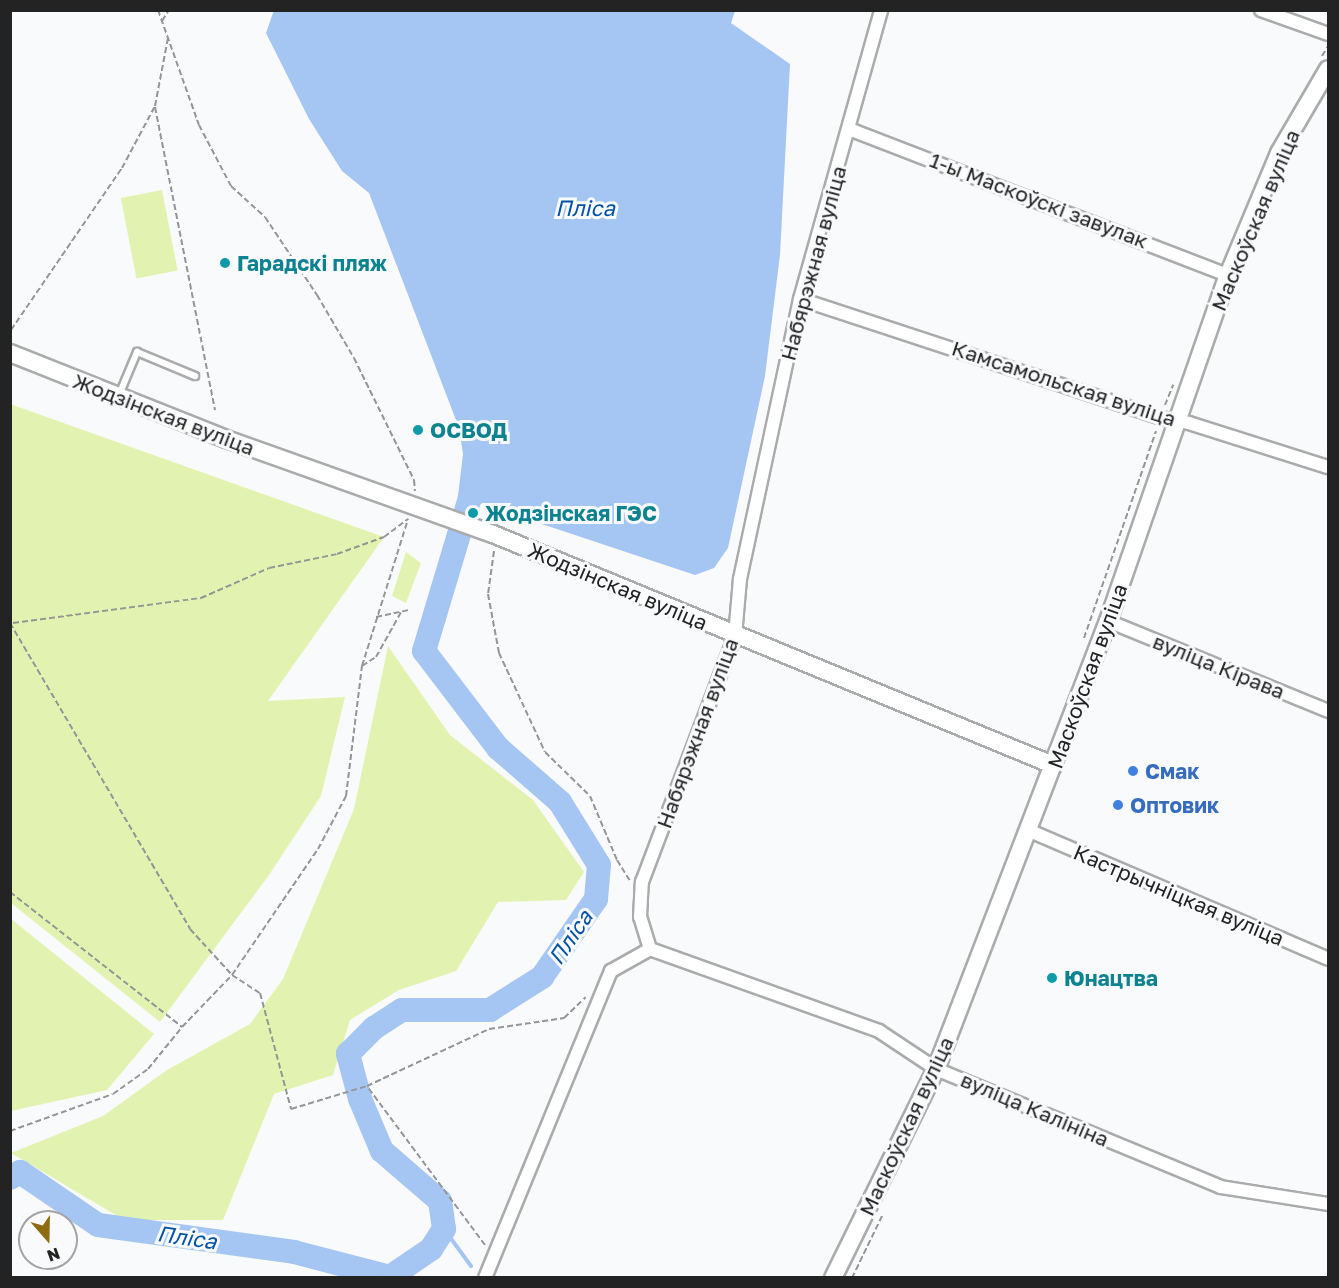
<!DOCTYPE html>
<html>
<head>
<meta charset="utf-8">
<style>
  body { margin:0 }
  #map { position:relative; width:1339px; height:1288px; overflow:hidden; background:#f9fafb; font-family:"Golos Text",sans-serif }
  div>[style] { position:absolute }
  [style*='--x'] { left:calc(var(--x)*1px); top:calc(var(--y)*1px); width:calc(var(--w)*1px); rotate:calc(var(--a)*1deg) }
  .green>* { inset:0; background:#e2f3b1; transform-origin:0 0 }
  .water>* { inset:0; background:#a5c6f3 }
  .stream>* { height:4px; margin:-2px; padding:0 2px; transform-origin:2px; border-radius:2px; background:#a5c6f3 }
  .river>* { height:24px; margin:-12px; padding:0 12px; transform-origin:12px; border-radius:12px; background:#a5c6f3 }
  .path>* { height:2px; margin-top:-1px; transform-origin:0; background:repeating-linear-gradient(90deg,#959596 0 6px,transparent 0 9px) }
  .roads { filter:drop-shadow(2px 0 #aaabac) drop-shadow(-2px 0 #aaabac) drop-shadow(0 2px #aaabac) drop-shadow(0 -2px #aaabac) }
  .service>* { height:6px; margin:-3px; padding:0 3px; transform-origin:3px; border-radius:3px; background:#fff }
  .minor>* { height:12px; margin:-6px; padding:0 6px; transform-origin:6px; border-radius:6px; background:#fff }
  .secondary>* { height:16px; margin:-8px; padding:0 8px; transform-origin:8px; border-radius:8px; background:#fff }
  .dots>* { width:16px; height:16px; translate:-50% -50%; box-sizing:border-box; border:3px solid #f9fafb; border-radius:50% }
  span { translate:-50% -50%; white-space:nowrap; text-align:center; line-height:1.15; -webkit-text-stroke:6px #f9fafb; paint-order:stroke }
  .street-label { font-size:21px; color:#232324 }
  .culture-label { font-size:21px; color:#0d838f; font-weight:700 }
  .left { translate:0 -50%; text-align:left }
  .shop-label { font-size:21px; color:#366cbe; font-weight:700 }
  .water-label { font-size:22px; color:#0453a7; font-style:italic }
  .frame { position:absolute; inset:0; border:12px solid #232324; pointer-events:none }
  .north { position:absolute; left:18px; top:1210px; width:60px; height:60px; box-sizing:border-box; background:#f9fafb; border:2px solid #a3a4a5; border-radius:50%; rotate:160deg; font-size:16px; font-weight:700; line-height:24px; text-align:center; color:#232324 }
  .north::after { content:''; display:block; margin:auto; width:21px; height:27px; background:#8f6c10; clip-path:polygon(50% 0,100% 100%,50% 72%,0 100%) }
</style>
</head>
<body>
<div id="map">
  <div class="green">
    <div style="left:162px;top:190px;width:82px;height:42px;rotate:79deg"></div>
    <div style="clip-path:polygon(10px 404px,384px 537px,268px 701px,345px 697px,321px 796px,269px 875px,160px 1022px,11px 903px)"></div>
    <div style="clip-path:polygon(406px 552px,421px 563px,406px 603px,392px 596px)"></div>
    <div style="clip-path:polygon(388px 646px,450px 735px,533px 800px,584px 872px,566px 900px,498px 902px,456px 971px,399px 990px,350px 1020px,333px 1075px,274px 1094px,223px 1220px,124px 1220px,11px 1153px,103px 1116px,167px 1070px,250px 1024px,283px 979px,354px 809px)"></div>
    <div style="clip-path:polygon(10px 918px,154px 1034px,107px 1090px,11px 1111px)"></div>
  </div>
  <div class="water">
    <div style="clip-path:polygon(274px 10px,735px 11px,731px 23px,790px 64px,780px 255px,765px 376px,728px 548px,714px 568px,695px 575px,458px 496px,463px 454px,459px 428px,369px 193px,342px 171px,309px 119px,266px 33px)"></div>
  </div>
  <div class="stream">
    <div style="--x:444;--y:1229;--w:46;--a:53.9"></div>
  </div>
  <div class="river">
    <div style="--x:10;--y:1178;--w:12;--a:-31"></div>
    <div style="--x:20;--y:1172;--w:94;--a:34.2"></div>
    <div style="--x:98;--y:1225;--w:198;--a:7.8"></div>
    <div style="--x:294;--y:1252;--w:99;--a:14.6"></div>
    <div style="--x:390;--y:1277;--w:50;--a:-34.3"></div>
    <div style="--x:431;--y:1249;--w:24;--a:-57"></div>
    <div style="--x:444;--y:1229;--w:28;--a:-98"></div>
    <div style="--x:440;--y:1201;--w:77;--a:-139.2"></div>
    <div style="--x:382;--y:1151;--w:56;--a:-112.9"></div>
    <div style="--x:360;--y:1099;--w:47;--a:-104.9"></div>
    <div style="--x:348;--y:1054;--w:37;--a:-45"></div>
    <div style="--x:374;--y:1028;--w:33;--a:-33"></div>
    <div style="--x:402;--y:1010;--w:88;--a:0"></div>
    <div style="--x:490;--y:1010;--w:62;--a:-32.4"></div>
    <div style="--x:542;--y:977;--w:95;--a:-55.3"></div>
    <div style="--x:596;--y:899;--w:34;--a:-85"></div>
    <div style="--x:599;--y:865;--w:74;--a:-121.8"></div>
    <div style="--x:560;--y:802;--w:82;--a:-138.9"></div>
    <div style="--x:498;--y:748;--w:122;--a:-127.3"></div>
    <div style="--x:424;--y:651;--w:188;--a:-73.3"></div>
  </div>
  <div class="path">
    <div style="--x:158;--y:10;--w:122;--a:70.4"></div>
    <div style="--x:199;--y:125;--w:69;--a:62.3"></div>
    <div style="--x:231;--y:186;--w:46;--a:42.4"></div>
    <div style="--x:265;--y:217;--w:94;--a:56.3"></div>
    <div style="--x:317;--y:295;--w:73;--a:59.6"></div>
    <div style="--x:354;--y:358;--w:136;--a:63.8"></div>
    <div style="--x:414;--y:480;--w:11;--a:85"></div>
    <div style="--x:162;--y:21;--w:13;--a:-58"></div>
    <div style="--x:1322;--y:56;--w:12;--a:-59"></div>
    <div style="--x:155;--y:107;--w:309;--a:78.8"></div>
    <div style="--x:11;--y:330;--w:196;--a:-55.6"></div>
    <div style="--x:122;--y:168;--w:70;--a:-62"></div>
    <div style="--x:155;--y:106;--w:69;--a:-79.2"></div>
    <div style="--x:1165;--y:405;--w:22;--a:-68"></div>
    <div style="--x:494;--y:551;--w:43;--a:97.9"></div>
    <div style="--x:488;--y:594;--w:60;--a:79.4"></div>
    <div style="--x:499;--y:653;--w:109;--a:65.1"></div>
    <div style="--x:545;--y:752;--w:63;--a:44.4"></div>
    <div style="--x:590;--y:796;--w:69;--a:67.1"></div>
    <div style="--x:617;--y:860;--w:25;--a:58"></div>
    <div style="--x:376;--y:617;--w:33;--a:-12"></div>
    <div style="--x:10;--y:623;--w:355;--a:59.5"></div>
    <div style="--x:190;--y:929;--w:62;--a:47.6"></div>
    <div style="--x:232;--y:975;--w:33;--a:33"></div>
    <div style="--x:260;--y:993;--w:120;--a:75"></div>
    <div style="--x:291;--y:1109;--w:79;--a:-16.8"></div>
    <div style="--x:13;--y:623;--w:190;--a:-7.6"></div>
    <div style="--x:201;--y:598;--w:74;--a:-23.8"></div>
    <div style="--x:269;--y:568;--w:69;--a:-11.6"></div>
    <div style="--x:337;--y:554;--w:50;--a:-19.9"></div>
    <div style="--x:384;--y:537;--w:30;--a:-37"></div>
    <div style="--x:1084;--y:638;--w:219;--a:-70.8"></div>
    <div style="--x:362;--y:666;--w:17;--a:-33"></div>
    <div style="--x:376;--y:657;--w:51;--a:-60.9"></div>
    <div style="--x:10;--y:892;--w:219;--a:38.1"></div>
    <div style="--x:10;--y:1131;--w:109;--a:-19.8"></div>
    <div style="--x:113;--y:1094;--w:43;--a:-35.5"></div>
    <div style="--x:148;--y:1069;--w:54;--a:-51"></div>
    <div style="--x:182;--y:1027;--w:72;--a:-46.1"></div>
    <div style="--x:232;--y:975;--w:153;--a:-55.7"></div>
    <div style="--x:318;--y:849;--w:60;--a:-62.2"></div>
    <div style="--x:346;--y:796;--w:131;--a:-83"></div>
    <div style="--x:362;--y:666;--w:154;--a:-72.6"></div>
    <div style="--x:485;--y:1245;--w:198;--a:-126.6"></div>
    <div style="--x:367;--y:1086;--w:135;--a:-25"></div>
    <div style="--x:489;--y:1029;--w:76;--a:-8.3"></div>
    <div style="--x:564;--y:1018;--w:30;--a:-44"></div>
    <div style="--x:852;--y:1278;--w:71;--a:-64.2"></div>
  </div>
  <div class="roads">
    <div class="service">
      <div style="--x:119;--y:395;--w:47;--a:-67.3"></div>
      <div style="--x:137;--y:352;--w:63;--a:22.5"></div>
    </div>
    <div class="minor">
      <div style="--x:1261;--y:10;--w:71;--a:19.7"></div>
      <div style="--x:849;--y:129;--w:406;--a:21.1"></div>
      <div style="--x:800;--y:299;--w:380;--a:18.2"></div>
      <div style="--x:1161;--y:418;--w:28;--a:10"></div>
      <div style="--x:1189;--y:423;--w:146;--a:17.6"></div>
      <div style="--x:1108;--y:621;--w:238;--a:22.2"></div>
      <div style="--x:1030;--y:831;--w:324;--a:23.2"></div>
      <div style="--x:650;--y:949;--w:243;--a:19.7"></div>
      <div style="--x:879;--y:1031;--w:69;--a:33.7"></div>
      <div style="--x:936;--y:1069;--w:308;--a:22.5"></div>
      <div style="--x:1221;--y:1187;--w:108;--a:9"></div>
      <div style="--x:485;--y:1278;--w:332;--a:-67.7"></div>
      <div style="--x:611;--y:971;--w:45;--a:-29.4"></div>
      <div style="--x:650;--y:949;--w:34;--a:-107"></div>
      <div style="--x:640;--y:917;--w:35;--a:-87"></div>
      <div style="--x:642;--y:882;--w:263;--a:-69.3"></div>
      <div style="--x:735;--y:636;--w:57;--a:-85"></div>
      <div style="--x:740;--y:579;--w:286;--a:-77.9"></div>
      <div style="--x:800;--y:299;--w:300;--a:-74.3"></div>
    </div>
    <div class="secondary">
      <div style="--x:10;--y:353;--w:232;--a:21.7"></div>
      <div style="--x:226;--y:439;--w:283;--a:19.6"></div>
      <div style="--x:493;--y:534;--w:606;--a:22.42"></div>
      <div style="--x:833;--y:1278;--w:233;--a:-63.8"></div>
      <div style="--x:936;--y:1069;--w:480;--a:-69"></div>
      <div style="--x:1108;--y:621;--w:366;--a:-70.9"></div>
      <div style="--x:1228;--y:275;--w:132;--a:-67.3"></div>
      <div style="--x:1279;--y:153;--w:97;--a:-59.7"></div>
    </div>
  </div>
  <div class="dots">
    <div style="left:225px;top:263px;background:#0f9aa8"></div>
    <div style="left:418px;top:430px;background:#0f9aa8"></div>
    <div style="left:473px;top:513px;background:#0f9aa8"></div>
    <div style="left:1133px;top:771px;background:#3f7fe0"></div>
    <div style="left:1118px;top:805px;background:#3f7fe0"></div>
    <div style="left:1052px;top:978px;background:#0f9aa8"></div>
  </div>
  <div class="street-label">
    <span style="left:1039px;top:200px;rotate:21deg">1-ы Маскоўскі завулак</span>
    <span style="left:1255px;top:220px;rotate:-67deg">Маскоўская вуліца</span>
    <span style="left:813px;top:263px;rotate:-75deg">Набярэжная вуліца</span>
    <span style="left:1064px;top:383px;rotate:18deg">Камсамольская вуліца</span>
    <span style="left:164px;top:414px;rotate:21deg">Жодзінская вуліца</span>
    <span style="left:618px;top:586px;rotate:23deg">Жодзінская вуліца</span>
    <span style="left:1219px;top:666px;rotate:22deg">вуліца Кірава</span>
    <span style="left:1087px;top:676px;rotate:-70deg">Маскоўская вуліца</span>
    <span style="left:697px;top:733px;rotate:-70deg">Набярэжная вуліца</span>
    <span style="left:1179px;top:895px;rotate:23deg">Кастрычніцкая вуліца</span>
    <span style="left:1035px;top:1109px;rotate:23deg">вуліца Калініна</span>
    <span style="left:906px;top:1126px;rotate:-65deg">Маскоўская вуліца</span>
  </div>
  <div class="culture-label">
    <span class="left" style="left:237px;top:263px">Гарадскі пляж</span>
    <span class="left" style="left:430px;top:430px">ОСВОД</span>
    <span class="left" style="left:485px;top:513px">Жодзінская ГЭС</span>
    <span class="left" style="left:1064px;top:978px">Юнацтва</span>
  </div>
  <div class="shop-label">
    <span class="left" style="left:1145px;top:771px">Смак</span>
    <span class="left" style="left:1130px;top:805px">Оптовик</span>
  </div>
  <div class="water-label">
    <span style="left:585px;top:208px">Пліса</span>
    <span style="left:570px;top:937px;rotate:-56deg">Пліса</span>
    <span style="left:187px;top:1237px;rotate:8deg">Пліса</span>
  </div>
  <div class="frame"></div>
  <div class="north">N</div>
</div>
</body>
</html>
